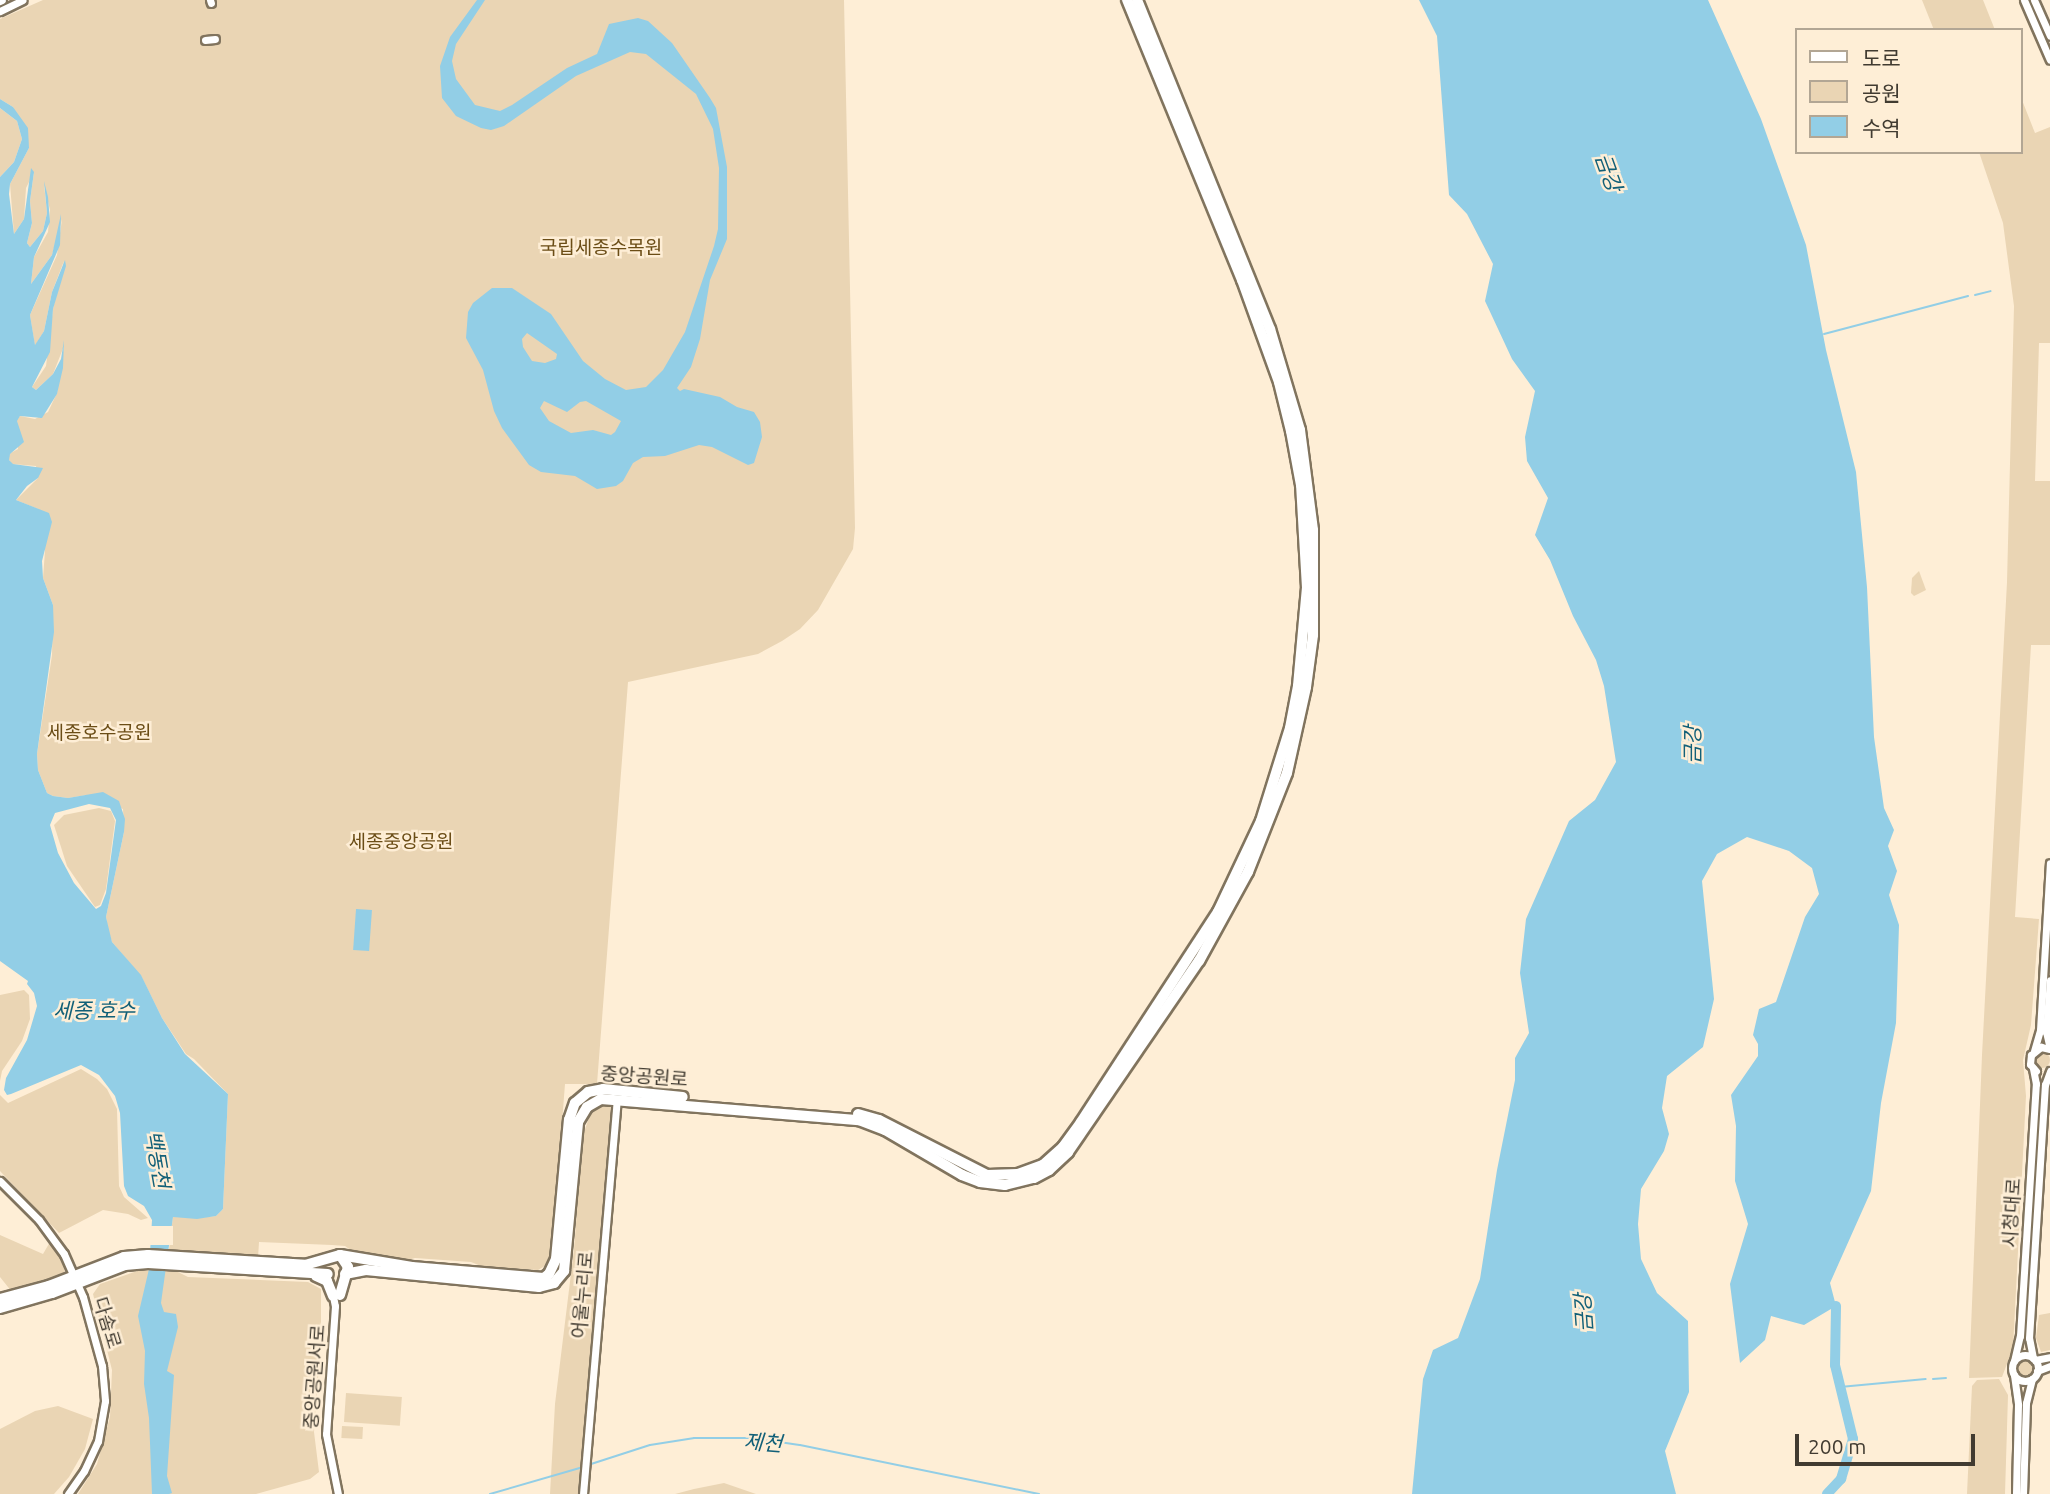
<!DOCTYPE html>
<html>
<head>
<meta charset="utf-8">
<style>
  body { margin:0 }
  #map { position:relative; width:2050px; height:1494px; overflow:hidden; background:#feeed6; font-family:Ubuntu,"Noto Sans KR",sans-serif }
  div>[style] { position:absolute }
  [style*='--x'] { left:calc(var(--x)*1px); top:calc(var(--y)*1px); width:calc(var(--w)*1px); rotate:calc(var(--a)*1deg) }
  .green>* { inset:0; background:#ead5b4; transform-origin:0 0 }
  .round { border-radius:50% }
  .water>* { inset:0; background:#92cee6; transform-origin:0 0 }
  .pier>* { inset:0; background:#feeed6; transform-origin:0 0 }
  .stream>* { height:2px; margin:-1px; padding:0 1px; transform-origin:1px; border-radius:1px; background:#92cee6 }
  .river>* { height:10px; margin:-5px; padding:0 5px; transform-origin:5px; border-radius:5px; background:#92cee6 }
  .roads { filter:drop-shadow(2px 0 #81745e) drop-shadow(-2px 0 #81745e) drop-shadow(0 2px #81745e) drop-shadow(0 -2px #81745e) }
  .minor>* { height:7px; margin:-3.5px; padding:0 3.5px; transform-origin:3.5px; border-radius:3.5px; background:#fff }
  .minor>.ring { margin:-3.5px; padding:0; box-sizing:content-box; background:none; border:7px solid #fff; border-radius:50% }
  .major>* { height:10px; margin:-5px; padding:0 5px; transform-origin:5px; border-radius:5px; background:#fff }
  span { translate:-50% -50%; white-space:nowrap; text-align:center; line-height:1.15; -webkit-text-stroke:5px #feeed6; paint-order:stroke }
  .park-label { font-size:19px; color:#6b4d16 }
  .street-label { font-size:19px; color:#413b31 }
  .water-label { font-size:21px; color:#126078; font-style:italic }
  .legend { position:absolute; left:1795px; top:28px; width:228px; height:126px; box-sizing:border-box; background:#feeed6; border:2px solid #b2a694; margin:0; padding:9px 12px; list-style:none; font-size:21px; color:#413b31 }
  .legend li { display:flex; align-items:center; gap:14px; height:35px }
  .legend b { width:35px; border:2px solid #b2a694 }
  .scale { position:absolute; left:1795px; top:1434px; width:180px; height:32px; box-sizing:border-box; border:4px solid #413b31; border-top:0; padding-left:9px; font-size:21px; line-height:24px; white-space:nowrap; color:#413b31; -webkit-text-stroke:5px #feeed6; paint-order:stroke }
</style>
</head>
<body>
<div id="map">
  <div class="green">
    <div style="clip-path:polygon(43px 0,844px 0,855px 528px,853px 549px,818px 610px,800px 629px,782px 641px,758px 654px,628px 682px,597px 1084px,565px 1084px,552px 1251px,550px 1263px,538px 1270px,481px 1266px,471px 1262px,415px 1258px,404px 1261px,355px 1253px,345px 1246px,332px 1245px,259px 1242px,258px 1258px,169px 1250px,173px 1216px,197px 1218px,216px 1216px,223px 1209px,228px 1094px,194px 1059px,186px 1054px,162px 1018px,141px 976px,112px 942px,108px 930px,106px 917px,124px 832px,123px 809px,87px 795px,68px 798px,53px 796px,47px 793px,38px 770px,37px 754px,52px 655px,53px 605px,43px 578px,45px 551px,38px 509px,16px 500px,38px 478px,36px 466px,12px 464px,9px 460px,9px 454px,18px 449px,17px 420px,20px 416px,35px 419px,48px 412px,57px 393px,64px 346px,53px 374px,36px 390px,32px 387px,46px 366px,53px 309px,64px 261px,52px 292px,44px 331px,35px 346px,30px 315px,57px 255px,62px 219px,52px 255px,31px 284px,34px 257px,48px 232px,50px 210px,44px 184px,47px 213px,43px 231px,30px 247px,27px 243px,32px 223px,30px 201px,34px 172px,26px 188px,24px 219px,14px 234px,10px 184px,29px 148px,13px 107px,0 99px,0 19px)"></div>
    <div style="clip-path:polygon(1922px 0,1983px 0,1995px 30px,1934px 30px)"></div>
    <div style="clip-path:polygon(2020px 95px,2035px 133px,2050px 127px,2050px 343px,2039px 343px,2035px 481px,2050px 481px,2050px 645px,2031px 645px,2015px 917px,2039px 919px,2031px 1025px,2023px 1060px,2026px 1096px,2013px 1348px,2002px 1377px,1969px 1378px,1982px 1055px,2007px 582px,2014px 306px,2003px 223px,1979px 152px,2020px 152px)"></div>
    <div style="clip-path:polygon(0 108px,17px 121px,22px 139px,14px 162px,0 177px)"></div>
    <div style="clip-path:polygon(1919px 571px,1926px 590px,1914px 596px,1911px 593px,1912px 578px)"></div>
    <div style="clip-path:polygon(99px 808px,111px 811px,115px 821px,106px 889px,100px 905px,95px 907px,67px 866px,54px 825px,64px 815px)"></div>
    <div style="clip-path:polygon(24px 990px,29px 995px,30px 1019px,22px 1041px,2px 1071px,0 1081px,0 995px)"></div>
    <div class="round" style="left:2034px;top:1052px;width:16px;height:16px"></div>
    <div style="clip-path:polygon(81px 1069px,97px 1079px,107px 1089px,117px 1109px,119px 1186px,124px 1197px,148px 1218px,141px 1220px,128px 1214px,103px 1210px,59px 1233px,0 1171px,0 1095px,8px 1103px)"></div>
    <div style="clip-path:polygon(613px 1103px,579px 1494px,550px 1494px,555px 1404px,574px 1249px,583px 1135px,591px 1112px,598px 1106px)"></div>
    <div style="clip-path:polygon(0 1235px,43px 1254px,50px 1242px,65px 1266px,64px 1276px,12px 1292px,0 1277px)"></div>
    <div style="clip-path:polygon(140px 1270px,178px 1272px,188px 1277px,308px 1282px,321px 1289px,321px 1341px,314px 1432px,319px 1472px,310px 1479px,256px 1494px,78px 1494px,97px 1464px,110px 1417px,112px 1370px,93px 1294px,100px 1284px)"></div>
    <div style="clip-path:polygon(2050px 1313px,2050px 1350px,2041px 1352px,2036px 1338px,2039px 1315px)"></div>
    <div class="round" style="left:2017px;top:1360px;width:16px;height:16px"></div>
    <div style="clip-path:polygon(1999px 1379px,2008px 1395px,2005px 1494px,1967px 1494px,1972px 1386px,1977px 1380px)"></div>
    <div style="left:346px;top:1393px;width:56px;height:29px;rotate:4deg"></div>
    <div style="clip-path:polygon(58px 1406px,93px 1419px,85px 1449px,69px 1477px,54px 1494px,0 1494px,0 1429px,35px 1411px)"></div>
    <div style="left:342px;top:1426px;width:21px;height:12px;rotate:3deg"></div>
    <div style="clip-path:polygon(724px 1483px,756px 1494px,675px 1494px,694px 1489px)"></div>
  </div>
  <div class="water">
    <div style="clip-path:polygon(evenodd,477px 0,485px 0,456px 44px,452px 61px,456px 79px,475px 105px,500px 111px,512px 105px,567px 68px,597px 54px,609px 24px,638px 18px,648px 21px,672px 43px,710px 98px,716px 108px,727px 167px,727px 239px,710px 280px,700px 339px,691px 367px,677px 388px,680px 391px,684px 389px,720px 397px,737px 407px,754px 412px,760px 422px,762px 437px,754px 463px,748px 465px,712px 447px,699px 445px,665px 456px,643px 457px,633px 463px,623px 481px,616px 486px,597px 489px,575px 476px,541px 472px,529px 465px,502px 428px,494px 411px,483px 370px,466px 338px,468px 312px,473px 303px,492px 288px,512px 288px,551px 314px,583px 361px,605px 379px,626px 390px,646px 387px,663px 370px,685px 332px,714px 246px,718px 229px,719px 168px,713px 129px,696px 94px,646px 54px,630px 52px,576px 76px,504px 126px,491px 130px,481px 128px,456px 116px,442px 98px,440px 66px,450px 37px,477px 0,527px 333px,557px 354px,556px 359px,545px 363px,532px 361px,523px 347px,522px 339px,527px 333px,477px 0,586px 401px,621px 421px,615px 432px,611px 435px,593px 430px,571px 433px,549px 421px,540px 408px,544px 401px,567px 412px,580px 402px,586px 401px)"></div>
    <div style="clip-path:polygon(1419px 0,1708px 0,1761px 119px,1806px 245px,1826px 350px,1856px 472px,1867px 587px,1874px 737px,1884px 808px,1894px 830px,1888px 846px,1897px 871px,1889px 895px,1899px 925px,1896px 1023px,1881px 1103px,1871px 1191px,1830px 1283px,1836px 1306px,1804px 1325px,1771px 1316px,1765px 1340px,1740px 1363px,1730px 1284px,1748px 1224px,1735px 1181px,1736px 1126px,1731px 1095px,1758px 1056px,1758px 1044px,1753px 1035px,1759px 1009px,1776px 1002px,1805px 917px,1819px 894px,1812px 868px,1789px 851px,1747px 837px,1717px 854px,1702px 881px,1714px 999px,1703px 1047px,1667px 1076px,1662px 1108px,1669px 1134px,1664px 1151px,1641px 1189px,1638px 1224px,1641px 1259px,1657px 1293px,1688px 1321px,1689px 1392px,1665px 1451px,1676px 1494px,1412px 1494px,1423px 1379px,1433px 1350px,1458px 1338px,1480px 1279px,1497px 1170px,1515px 1080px,1515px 1058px,1529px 1033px,1520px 973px,1526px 919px,1569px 821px,1595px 800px,1616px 762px,1604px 686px,1596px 660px,1573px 616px,1550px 560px,1535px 535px,1548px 498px,1527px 461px,1525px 437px,1535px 391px,1512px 359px,1485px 301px,1493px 264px,1467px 214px,1449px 195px,1437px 36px)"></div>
    <div style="clip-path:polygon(evenodd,0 99px,13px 107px,28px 128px,29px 148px,10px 184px,9px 194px,14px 234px,24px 219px,31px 168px,34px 172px,30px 201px,32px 223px,27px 243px,30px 247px,43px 231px,47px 213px,44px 181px,48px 197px,50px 222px,34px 257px,31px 284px,52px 255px,61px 214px,60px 245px,30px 315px,35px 345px,44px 331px,52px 292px,65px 260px,66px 266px,53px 309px,50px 352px,32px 387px,36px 390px,53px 374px,61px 359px,64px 340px,63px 368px,57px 394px,42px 418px,20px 416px,17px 421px,24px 442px,10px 454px,9px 460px,13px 464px,43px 468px,38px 478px,27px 486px,16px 500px,49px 513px,52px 522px,42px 561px,43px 578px,53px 605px,54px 632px,37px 754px,38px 770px,47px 793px,53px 796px,68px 798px,103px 792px,119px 801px,125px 819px,124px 832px,106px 917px,112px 942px,141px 975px,162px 1018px,185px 1054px,228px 1094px,223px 1209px,216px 1216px,197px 1219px,173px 1217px,161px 1303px,164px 1312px,176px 1314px,178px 1327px,167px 1371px,174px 1375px,167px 1476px,172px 1493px,169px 1494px,152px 1494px,149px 1418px,144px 1384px,145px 1351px,138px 1316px,149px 1269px,152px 1220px,144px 1206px,128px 1196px,124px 1186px,120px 1113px,115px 1096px,99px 1075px,81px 1065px,11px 1094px,7px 1095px,4px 1090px,6px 1078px,27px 1040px,37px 1006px,34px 993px,27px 984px,28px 981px,0 961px,0 177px,14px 162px,22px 139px,17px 121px,0 108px,0 99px,89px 804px,110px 808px,116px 820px,106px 893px,101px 906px,96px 909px,74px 883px,58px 853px,50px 825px,55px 813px,89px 804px)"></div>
    <div style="left:356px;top:909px;width:16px;height:41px;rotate:4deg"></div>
  </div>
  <div class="pier">
    <div style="left:149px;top:1226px;width:24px;height:19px"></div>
  </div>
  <div class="stream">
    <div style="--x:1975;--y:295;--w:16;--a:-14"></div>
    <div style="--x:1824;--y:334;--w:149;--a:-14.8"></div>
    <div style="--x:1933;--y:1379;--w:13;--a:-4"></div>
    <div style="--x:1840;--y:1387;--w:86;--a:-5.3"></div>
    <div style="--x:588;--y:1465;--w:65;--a:-17.9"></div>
    <div style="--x:650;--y:1445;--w:45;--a:-9"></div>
    <div style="--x:694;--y:1438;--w:57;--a:0"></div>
    <div style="--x:751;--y:1438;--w:49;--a:8.1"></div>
    <div style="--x:800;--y:1445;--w:244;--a:11.6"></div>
    <div style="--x:490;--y:1494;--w:97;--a:-16.2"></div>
  </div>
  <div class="river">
    <div style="--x:1827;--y:1494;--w:21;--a:-47"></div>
    <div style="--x:1841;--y:1479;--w:42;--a:-73.3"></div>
    <div style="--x:1853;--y:1439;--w:76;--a:-103.7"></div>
    <div style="--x:1835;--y:1365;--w:59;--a:-89"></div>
  </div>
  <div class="roads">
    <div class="minor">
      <div style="--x:210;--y:0;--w:3;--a:72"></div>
      <div style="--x:2024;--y:0;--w:65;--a:66.6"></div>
      <div style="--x:2034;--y:0;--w:39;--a:66"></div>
      <div style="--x:0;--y:1;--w:2;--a:-27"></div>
      <div style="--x:0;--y:11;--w:25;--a:-26"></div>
      <div style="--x:205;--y:40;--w:10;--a:-6"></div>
      <div style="--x:2050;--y:1049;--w:17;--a:-103"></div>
      <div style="--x:2046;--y:1032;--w:52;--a:-85.6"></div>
      <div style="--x:2034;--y:1051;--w:22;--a:-74"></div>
      <div style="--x:2040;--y:1030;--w:167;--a:-86.6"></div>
      <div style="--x:2036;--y:1071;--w:9;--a:-131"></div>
      <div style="--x:2030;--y:1064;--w:9;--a:-84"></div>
      <div style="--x:2031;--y:1055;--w:13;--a:-39"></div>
      <div style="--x:2041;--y:1047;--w:9;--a:13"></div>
      <div style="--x:0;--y:1181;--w:55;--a:45"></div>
      <div style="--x:39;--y:1220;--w:42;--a:53.7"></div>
      <div style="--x:64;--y:1254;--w:47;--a:66.2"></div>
      <div style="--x:83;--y:1297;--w:72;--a:74.6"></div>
      <div style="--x:102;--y:1366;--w:35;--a:85"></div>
      <div style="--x:105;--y:1401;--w:41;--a:99.9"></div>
      <div style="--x:98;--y:1441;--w:33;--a:115"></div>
      <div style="--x:84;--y:1471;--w:28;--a:125"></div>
      <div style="--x:333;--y:1296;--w:10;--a:79"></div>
      <div style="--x:335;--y:1306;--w:128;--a:94"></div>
      <div style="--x:326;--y:1434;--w:61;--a:78.7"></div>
      <div class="ring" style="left:2012px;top:1355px;width:19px;height:19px"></div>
      <div style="--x:2033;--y:1358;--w:20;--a:-101"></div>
      <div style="--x:2029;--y:1338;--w:254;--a:-86.4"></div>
      <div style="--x:2045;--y:1085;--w:15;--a:-70"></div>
      <div style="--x:2035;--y:1360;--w:15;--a:-11"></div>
      <div style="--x:2014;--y:1361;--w:26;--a:-77"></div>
      <div style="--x:2020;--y:1336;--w:253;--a:-86.4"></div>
      <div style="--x:2036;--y:1084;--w:16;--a:-101"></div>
      <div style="--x:2037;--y:1371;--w:14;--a:-21"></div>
      <div style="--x:2014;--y:1375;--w:30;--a:82"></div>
      <div style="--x:2018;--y:1405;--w:89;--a:91.3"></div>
      <div style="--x:583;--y:1494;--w:395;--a:-85.1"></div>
      <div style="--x:2023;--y:1494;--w:91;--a:-88.1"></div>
      <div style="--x:2026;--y:1403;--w:25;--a:-76"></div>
    </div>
    <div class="major">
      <div style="--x:858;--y:1114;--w:22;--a:16"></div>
      <div style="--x:879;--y:1120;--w:121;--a:27"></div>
      <div style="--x:987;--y:1175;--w:31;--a:-2"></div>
      <div style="--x:1018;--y:1174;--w:27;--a:-20"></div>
      <div style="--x:1043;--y:1165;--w:27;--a:-42"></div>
      <div style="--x:1063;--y:1147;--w:31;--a:-54"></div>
      <div style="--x:1081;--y:1122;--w:251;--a:-56.9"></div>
      <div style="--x:1218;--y:912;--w:101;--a:-64.7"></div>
      <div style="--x:1261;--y:821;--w:97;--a:-72.7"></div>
      <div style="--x:1290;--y:728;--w:43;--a:-79.2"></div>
      <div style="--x:1298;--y:686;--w:98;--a:-84.8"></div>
      <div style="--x:1307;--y:588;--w:103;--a:-93.3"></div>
      <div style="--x:1301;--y:485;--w:55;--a:-100.5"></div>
      <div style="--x:1291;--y:431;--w:50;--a:-103.8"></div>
      <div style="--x:1279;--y:382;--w:109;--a:-109.9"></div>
      <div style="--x:1242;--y:280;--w:303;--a:-112.3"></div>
      <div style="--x:340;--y:1255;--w:73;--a:9.5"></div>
      <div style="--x:412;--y:1267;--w:132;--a:4.8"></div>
      <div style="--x:544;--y:1278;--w:6;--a:-39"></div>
      <div style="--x:549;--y:1274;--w:17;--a:-65"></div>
      <div style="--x:556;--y:1259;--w:140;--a:-84.7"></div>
      <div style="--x:569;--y:1120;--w:18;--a:-71"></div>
      <div style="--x:575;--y:1103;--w:17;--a:-40"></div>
      <div style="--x:588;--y:1092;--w:15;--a:-11"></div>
      <div style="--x:603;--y:1089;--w:80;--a:5.7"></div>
      <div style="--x:345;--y:1274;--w:21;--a:-11"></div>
      <div style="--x:366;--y:1270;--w:174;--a:5.6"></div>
      <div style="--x:539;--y:1287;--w:16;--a:-15"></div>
      <div style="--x:554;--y:1283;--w:16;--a:-50"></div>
      <div style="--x:564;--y:1271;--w:150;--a:-84.6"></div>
      <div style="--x:578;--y:1122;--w:17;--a:-59"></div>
      <div style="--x:587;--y:1107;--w:16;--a:-30"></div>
      <div style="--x:601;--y:1099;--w:259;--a:4.7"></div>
      <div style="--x:859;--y:1120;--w:28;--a:21"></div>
      <div style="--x:885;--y:1130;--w:89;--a:30.3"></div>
      <div style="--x:962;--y:1175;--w:19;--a:21"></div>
      <div style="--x:980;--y:1182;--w:25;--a:7"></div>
      <div style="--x:1005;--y:1185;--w:30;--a:-14"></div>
      <div style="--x:1034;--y:1178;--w:17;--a:-28"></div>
      <div style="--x:1049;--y:1170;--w:26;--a:-43"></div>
      <div style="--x:1068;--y:1152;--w:232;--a:-55.6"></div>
      <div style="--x:1199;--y:961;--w:102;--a:-61.2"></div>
      <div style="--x:1248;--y:872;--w:106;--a:-68.5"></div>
      <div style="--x:1287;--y:773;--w:88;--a:-77.5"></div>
      <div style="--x:1306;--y:687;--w:52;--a:-82.3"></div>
      <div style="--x:1313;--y:635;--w:105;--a:-90"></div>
      <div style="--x:1313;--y:530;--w:101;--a:-97.4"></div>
      <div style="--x:1300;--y:430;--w:105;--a:-106.5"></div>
      <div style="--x:1270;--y:329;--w:355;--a:-112"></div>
      <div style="--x:316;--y:1276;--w:12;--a:24"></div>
      <div style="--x:327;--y:1281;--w:16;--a:68"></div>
      <div style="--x:0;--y:1299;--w:51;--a:-14.9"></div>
      <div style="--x:49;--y:1286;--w:80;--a:-21.1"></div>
      <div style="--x:124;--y:1257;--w:24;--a:-5"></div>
      <div style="--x:148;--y:1255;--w:157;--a:3.6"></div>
      <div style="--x:305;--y:1265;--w:36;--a:-16"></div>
      <div style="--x:340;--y:1255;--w:14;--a:56"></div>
      <div style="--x:348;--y:1267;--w:29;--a:106"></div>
      <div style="--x:0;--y:1308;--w:54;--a:-16.1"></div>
      <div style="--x:52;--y:1293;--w:78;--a:-21"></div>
      <div style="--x:125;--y:1265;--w:23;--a:-5"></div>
      <div style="--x:148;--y:1263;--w:180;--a:3.5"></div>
    </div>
  </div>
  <div class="park-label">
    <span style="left:601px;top:248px">국립세종수목원</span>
    <span style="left:99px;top:733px">세종호수공원</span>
    <span style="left:401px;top:842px">세종중앙공원</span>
  </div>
  <div class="street-label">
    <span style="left:644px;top:1077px;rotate:4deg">중앙공원로</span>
    <span style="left:2012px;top:1213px;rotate:-86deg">시청대로</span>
    <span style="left:583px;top:1295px;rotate:-85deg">어울누리로</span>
    <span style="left:107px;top:1323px;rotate:73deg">다솜로</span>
    <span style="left:315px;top:1377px;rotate:-86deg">중앙공원서로</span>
  </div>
  <div class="water-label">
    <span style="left:1609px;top:172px;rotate:70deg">금강</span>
    <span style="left:1692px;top:745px;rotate:-90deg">금강</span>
    <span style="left:94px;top:1010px">세종 호수</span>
    <span style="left:158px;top:1159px;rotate:80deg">백동천</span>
    <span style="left:1583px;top:1313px;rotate:-94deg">금강</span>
    <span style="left:763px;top:1442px;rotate:4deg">제천</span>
  </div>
  <ul class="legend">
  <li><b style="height:9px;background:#fff"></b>도로</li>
  <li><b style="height:19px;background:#ead5b4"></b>공원</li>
  <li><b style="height:19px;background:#92cee6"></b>수역</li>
  </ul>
  <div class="scale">200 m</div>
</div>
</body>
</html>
